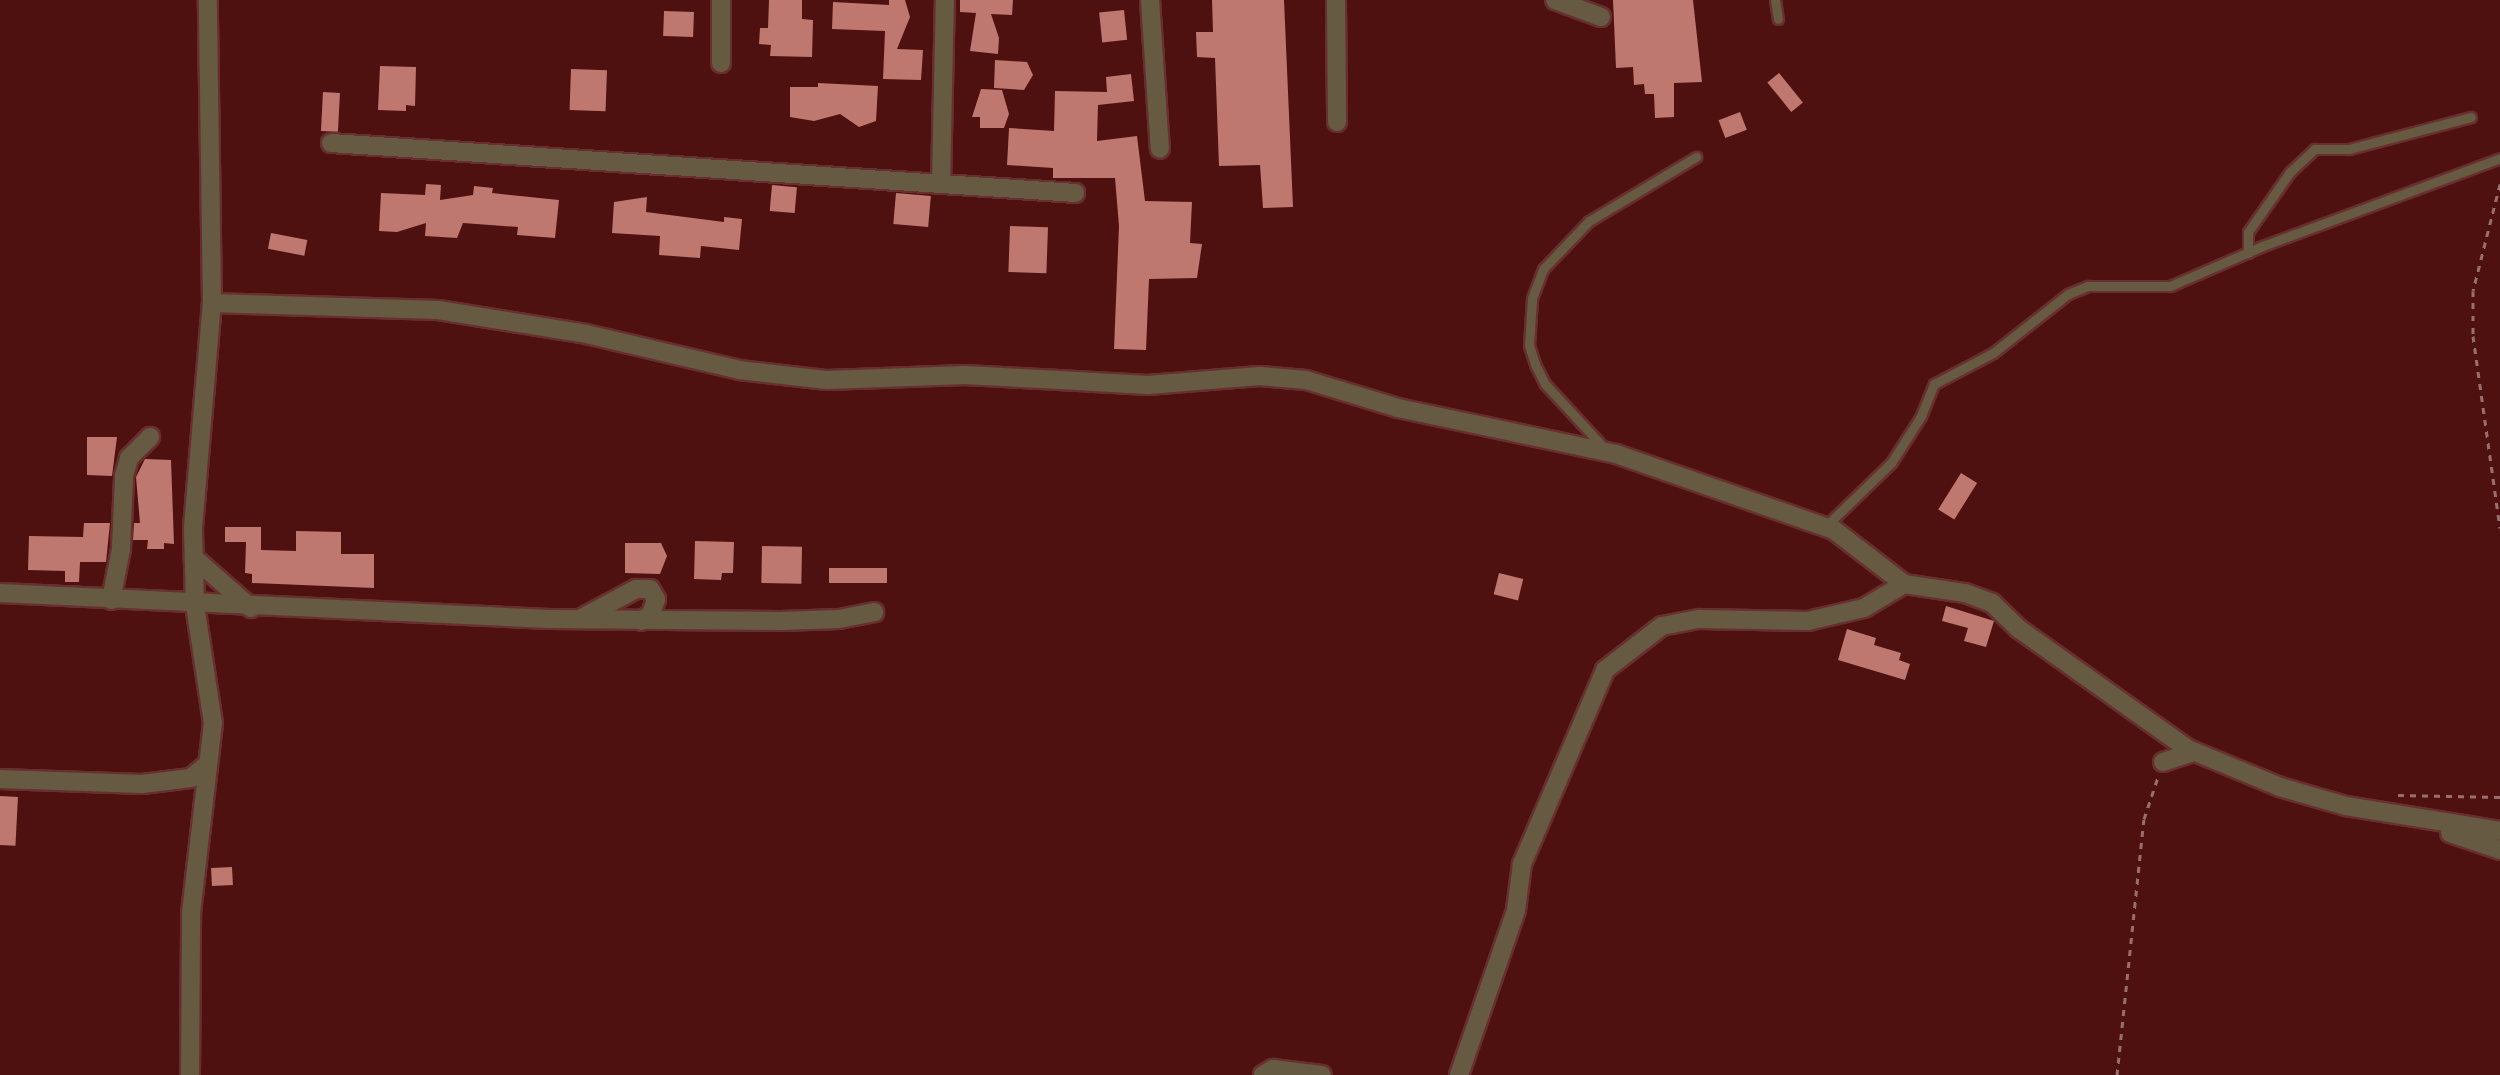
<!DOCTYPE html>
<html>
<head>
<meta charset="utf-8">
<style>
  body { margin:0 }
  #map { position:relative; width:2500px; height:1075px; overflow:hidden; background:#4f110f; font-family:"PT Sans Narrow",sans-serif }
  div>[style] { position:absolute }
  [style*='--x'] { left:calc(var(--x)*1px); top:calc(var(--y)*1px); width:calc(var(--w)*1px); rotate:calc(var(--a)*1deg) }
  .building>* { inset:0; background:#be7870; transform-origin:0 0 }
  .path>* { height:3px; margin-top:-1.5px; transform-origin:0; background:repeating-linear-gradient(90deg,#976f6e 0 6px,transparent 0 12px) }
  .roads { filter:drop-shadow(2px 0 #67302f) drop-shadow(-2px 0 #67302f) drop-shadow(0 2px #67302f) drop-shadow(0 -2px #67302f) }
  .service>* { height:9px; margin:-4.5px; padding:0 4.5px; transform-origin:4.5px; border-radius:4.5px; background:#665b42 }
  .minor>* { height:18px; margin:-9px; padding:0 9px; transform-origin:9px; border-radius:9px; background:#665b42 }
  span { translate:-50% -50%; white-space:nowrap; text-align:center; line-height:1.15; -webkit-text-stroke:8px #430505; paint-order:stroke }
</style>
</head>
<body>
<div id="map">
  <div class="building">
    <div style="clip-path:polygon(769px 0,802px 0,802px 19px,813px 20px,812px 57px,770px 56px,771px 45px,759px 44px,760px 28px,768px 28px)"></div>
    <div style="clip-path:polygon(889px 0,905px 0,910px 17px,897px 49px,923px 50px,921px 80px,883px 79px,885px 31px,832px 29px,833px 2px,889px 5px)"></div>
    <div style="clip-path:polygon(960px 0,1013px 0,1012px 15px,991px 14px,999px 38px,998px 54px,970px 51px,976px 13px,960px 12px)"></div>
    <div style="clip-path:polygon(1212px 0,1284px 0,1293px 207px,1263px 208px,1260px 165px,1219px 166px,1215px 58px,1197px 57px,1196px 32px,1213px 32px)"></div>
    <div style="clip-path:polygon(1613px 0,1693px 0,1702px 82px,1674px 83px,1674px 117px,1655px 118px,1654px 94px,1645px 94px,1644px 84px,1634px 85px,1633px 67px,1616px 68px)"></div>
    <div style="left:1124px;top:10px;width:30px;height:25px;rotate:84deg"></div>
    <div style="left:664px;top:11px;width:30px;height:25px;rotate:2deg"></div>
    <div style="clip-path:polygon(995px 60px,1027px 62px,1033px 75px,1024px 90px,994px 88px)"></div>
    <div style="clip-path:polygon(380px 66px,416px 67px,415px 106px,406px 105px,406px 111px,378px 110px)"></div>
    <div style="left:571px;top:69px;width:36px;height:41px;rotate:2deg"></div>
    <div style="left:1779px;top:73px;width:38px;height:15px;rotate:51deg"></div>
    <div style="clip-path:polygon(1131px 74px,1134px 101px,1098px 105px,1097px 141px,1137px 136px,1145px 201px,1192px 202px,1190px 243px,1202px 244px,1197px 278px,1149px 279px,1146px 350px,1114px 349px,1119px 226px,1115px 178px,1053px 178px,1053px 168px,1007px 165px,1009px 128px,1054px 131px,1055px 91px,1107px 92px,1106px 77px)"></div>
    <div style="clip-path:polygon(818px 83px,878px 86px,876px 121px,859px 127px,840px 114px,814px 121px,790px 117px,790px 87px,818px 87px)"></div>
    <div style="clip-path:polygon(981px 89px,1002px 90px,1009px 114px,1004px 128px,980px 128px,980px 117px,972px 117px)"></div>
    <div style="left:323px;top:92px;width:17px;height:39px;rotate:3deg"></div>
    <div style="left:1740px;top:112px;width:19px;height:23px;rotate:69deg"></div>
    <div style="clip-path:polygon(426px 184px,441px 185px,440px 200px,473px 195px,474px 186px,493px 188px,492px 193px,559px 200px,555px 238px,517px 235px,518px 227px,463px 223px,457px 238px,425px 236px,426px 223px,397px 232px,379px 231px,381px 193px,425px 195px)"></div>
    <div style="left:772px;top:185px;width:25px;height:26px;rotate:5deg"></div>
    <div style="left:896px;top:193px;width:35px;height:31px;rotate:5deg"></div>
    <div style="clip-path:polygon(647px 197px,646px 212px,724px 222px,724px 217px,742px 219px,739px 250px,701px 246px,700px 258px,659px 255px,660px 236px,612px 233px,614px 202px)"></div>
    <div style="left:1010px;top:226px;width:38px;height:46px;rotate:2deg"></div>
    <div style="left:271px;top:233px;width:37px;height:16px;rotate:11deg"></div>
    <div style="clip-path:polygon(87px 437px,117px 437px,112px 476px,87px 475px)"></div>
    <div style="clip-path:polygon(145px 459px,171px 460px,174px 544px,164px 543px,164px 549px,147px 549px,148px 540px,133px 540px,134px 523px,140px 523px,136px 477px)"></div>
    <div style="left:1961px;top:473px;width:19px;height:43px;rotate:32deg"></div>
    <div style="clip-path:polygon(84px 523px,110px 523px,106px 562px,80px 562px,79px 582px,65px 582px,65px 571px,28px 570px,29px 536px,83px 537px)"></div>
    <div style="clip-path:polygon(225px 527px,261px 527px,261px 550px,296px 551px,296px 531px,341px 532px,341px 554px,374px 554px,374px 588px,252px 583px,252px 574px,245px 573px,246px 542px,225px 542px)"></div>
    <div style="clip-path:polygon(695px 541px,734px 542px,733px 573px,722px 573px,721px 580px,694px 579px)"></div>
    <div style="clip-path:polygon(625px 543px,661px 543px,667px 556px,660px 574px,625px 573px)"></div>
    <div style="left:762px;top:546px;width:40px;height:37px;rotate:1deg"></div>
    <div style="left:829px;top:568px;width:58px;height:15px"></div>
    <div style="left:1499px;top:573px;width:25px;height:22px;rotate:14deg"></div>
    <div style="clip-path:polygon(1946px 606px,1994px 621px,1986px 647px,1964px 641px,1968px 628px,1942px 621px)"></div>
    <div style="clip-path:polygon(1847px 629px,1876px 638px,1874px 645px,1901px 653px,1899px 660px,1910px 664px,1905px 680px,1838px 660px)"></div>
    <div style="left:0;top:796px;width:18px;height:49px;rotate:3deg"></div>
    <div style="left:232px;top:867px;width:18px;height:21px;rotate:87deg"></div>
  </div>
  <div class="path">
    <div style="--x:2500;--y:184;--w:110;--a:104.2"></div>
    <div style="--x:2473;--y:291;--w:45;--a:90"></div>
    <div style="--x:2473;--y:336;--w:194;--a:82"></div>
    <div style="--x:2398;--y:795;--w:102;--a:1.1"></div>
    <div style="--x:2117;--y:1075;--w:257;--a:-84"></div>
    <div style="--x:2144;--y:819;--w:44;--a:-71.6"></div>
  </div>
  <div class="roads">
    <div class="service">
      <div style="--x:1775;--y:0;--w:19;--a:81"></div>
      <div style="--x:2248;--y:253;--w:21;--a:-90"></div>
      <div style="--x:2248;--y:232;--w:73;--a:-55"></div>
      <div style="--x:2290;--y:172;--w:34;--a:-43"></div>
      <div style="--x:2315;--y:149;--w:34;--a:0"></div>
      <div style="--x:2349;--y:149;--w:126;--a:-14.7"></div>
      <div style="--x:1606;--y:450;--w:90;--a:-132.7"></div>
      <div style="--x:1545;--y:384;--w:22;--a:-117"></div>
      <div style="--x:1535;--y:364;--w:20;--a:-108"></div>
      <div style="--x:1529;--y:345;--w:47;--a:-86.3"></div>
      <div style="--x:1532;--y:298;--w:31;--a:-69"></div>
      <div style="--x:1543;--y:269;--w:66;--a:-46.2"></div>
      <div style="--x:1589;--y:221;--w:125;--a:-30.9"></div>
      <div style="--x:1827;--y:525;--w:89;--a:-44.1"></div>
      <div style="--x:1891;--y:463;--w:56;--a:-57.4"></div>
      <div style="--x:1921;--y:416;--w:35;--a:-68"></div>
      <div style="--x:1934;--y:384;--w:67;--a:-27.7"></div>
      <div style="--x:1993;--y:353;--w:95;--a:-38.2"></div>
      <div style="--x:2068;--y:294;--w:22;--a:-22"></div>
      <div style="--x:2088;--y:286;--w:82;--a:0"></div>
      <div style="--x:2170;--y:286;--w:98;--a:-23.4"></div>
      <div style="--x:2260;--y:247;--w:256;--a:-20.3"></div>
    </div>
    <div class="minor">
      <div style="--x:721;--y:0;--w:63;--a:90"></div>
      <div style="--x:1150;--y:0;--w:149;--a:86.2"></div>
      <div style="--x:1336;--y:0;--w:122;--a:89.5"></div>
      <div style="--x:1555;--y:0;--w:49;--a:20.3"></div>
      <div style="--x:331;--y:143;--w:746;--a:3.84"></div>
      <div style="--x:941;--y:184;--w:184;--a:-88.8"></div>
      <div style="--x:212;--y:303;--w:226;--a:1.8"></div>
      <div style="--x:438;--y:310;--w:150;--a:9.2"></div>
      <div style="--x:586;--y:334;--w:157;--a:13.2"></div>
      <div style="--x:739;--y:370;--w:89;--a:6.5"></div>
      <div style="--x:827;--y:380;--w:138;--a:-2.1"></div>
      <div style="--x:965;--y:375;--w:183;--a:3.1"></div>
      <div style="--x:1148;--y:385;--w:112;--a:-4.6"></div>
      <div style="--x:1260;--y:376;--w:46;--a:5"></div>
      <div style="--x:1306;--y:380;--w:96;--a:16.9"></div>
      <div style="--x:1398;--y:408;--w:223;--a:11.9"></div>
      <div style="--x:1616;--y:454;--w:231;--a:19.2"></div>
      <div style="--x:1834;--y:530;--w:88;--a:37.6"></div>
      <div style="--x:1904;--y:584;--w:62;--a:8.4"></div>
      <div style="--x:1965;--y:593;--w:29;--a:20"></div>
      <div style="--x:1992;--y:603;--w:37;--a:44"></div>
      <div style="--x:2019;--y:629;--w:207;--a:35.4"></div>
      <div style="--x:2188;--y:749;--w:100;--a:22.4"></div>
      <div style="--x:2280;--y:787;--w:69;--a:16.1"></div>
      <div style="--x:2346;--y:806;--w:156;--a:9.2"></div>
      <div style="--x:194;--y:558;--w:76;--a:41.3"></div>
      <div style="--x:0;--y:593;--w:550;--a:2.71"></div>
      <div style="--x:549;--y:619;--w:232;--a:0.5"></div>
      <div style="--x:781;--y:621;--w:58;--a:-2"></div>
      <div style="--x:839;--y:619;--w:36;--a:-11"></div>
      <div style="--x:111;--y:600;--w:52;--a:-78.9"></div>
      <div style="--x:121;--y:549;--w:73;--a:-87.6"></div>
      <div style="--x:124;--y:476;--w:19;--a:-74"></div>
      <div style="--x:129;--y:458;--w:30;--a:-45"></div>
      <div style="--x:580;--y:619;--w:64;--a:-28.2"></div>
      <div style="--x:636;--y:589;--w:14;--a:0"></div>
      <div style="--x:650;--y:589;--w:12;--a:59"></div>
      <div style="--x:656;--y:599;--w:16;--a:108"></div>
      <div style="--x:651;--y:614;--w:12;--a:145"></div>
      <div style="--x:2163;--y:762;--w:33;--a:-18"></div>
      <div style="--x:0;--y:779;--w:142;--a:2"></div>
      <div style="--x:142;--y:784;--w:49;--a:-7"></div>
      <div style="--x:191;--y:778;--w:17;--a:-40"></div>
      <div style="--x:2450;--y:833;--w:53;--a:18.8"></div>
      <div style="--x:190;--y:1075;--w:162;--a:-89.6"></div>
      <div style="--x:191;--y:913;--w:191;--a:-83.4"></div>
      <div style="--x:213;--y:723;--w:118;--a:-98.7"></div>
      <div style="--x:195;--y:606;--w:78;--a:-91.5"></div>
      <div style="--x:193;--y:528;--w:226;--a:-85.2"></div>
      <div style="--x:212;--y:303;--w:303;--a:-90.8"></div>
      <div style="--x:1263;--y:1075;--w:12;--a:-31"></div>
      <div style="--x:1273;--y:1069;--w:49;--a:7"></div>
      <div style="--x:1459;--y:1075;--w:175;--a:-70.9"></div>
      <div style="--x:1516;--y:910;--w:46;--a:-82.6"></div>
      <div style="--x:1522;--y:864;--w:211;--a:-66.8"></div>
      <div style="--x:1605;--y:670;--w:72;--a:-37.7"></div>
      <div style="--x:1662;--y:626;--w:38;--a:-11"></div>
      <div style="--x:1699;--y:619;--w:109;--a:1.1"></div>
      <div style="--x:1808;--y:621;--w:57;--a:-13.1"></div>
      <div style="--x:1864;--y:608;--w:47;--a:-31"></div>
    </div>
  </div>
</div>
</body>
</html>
